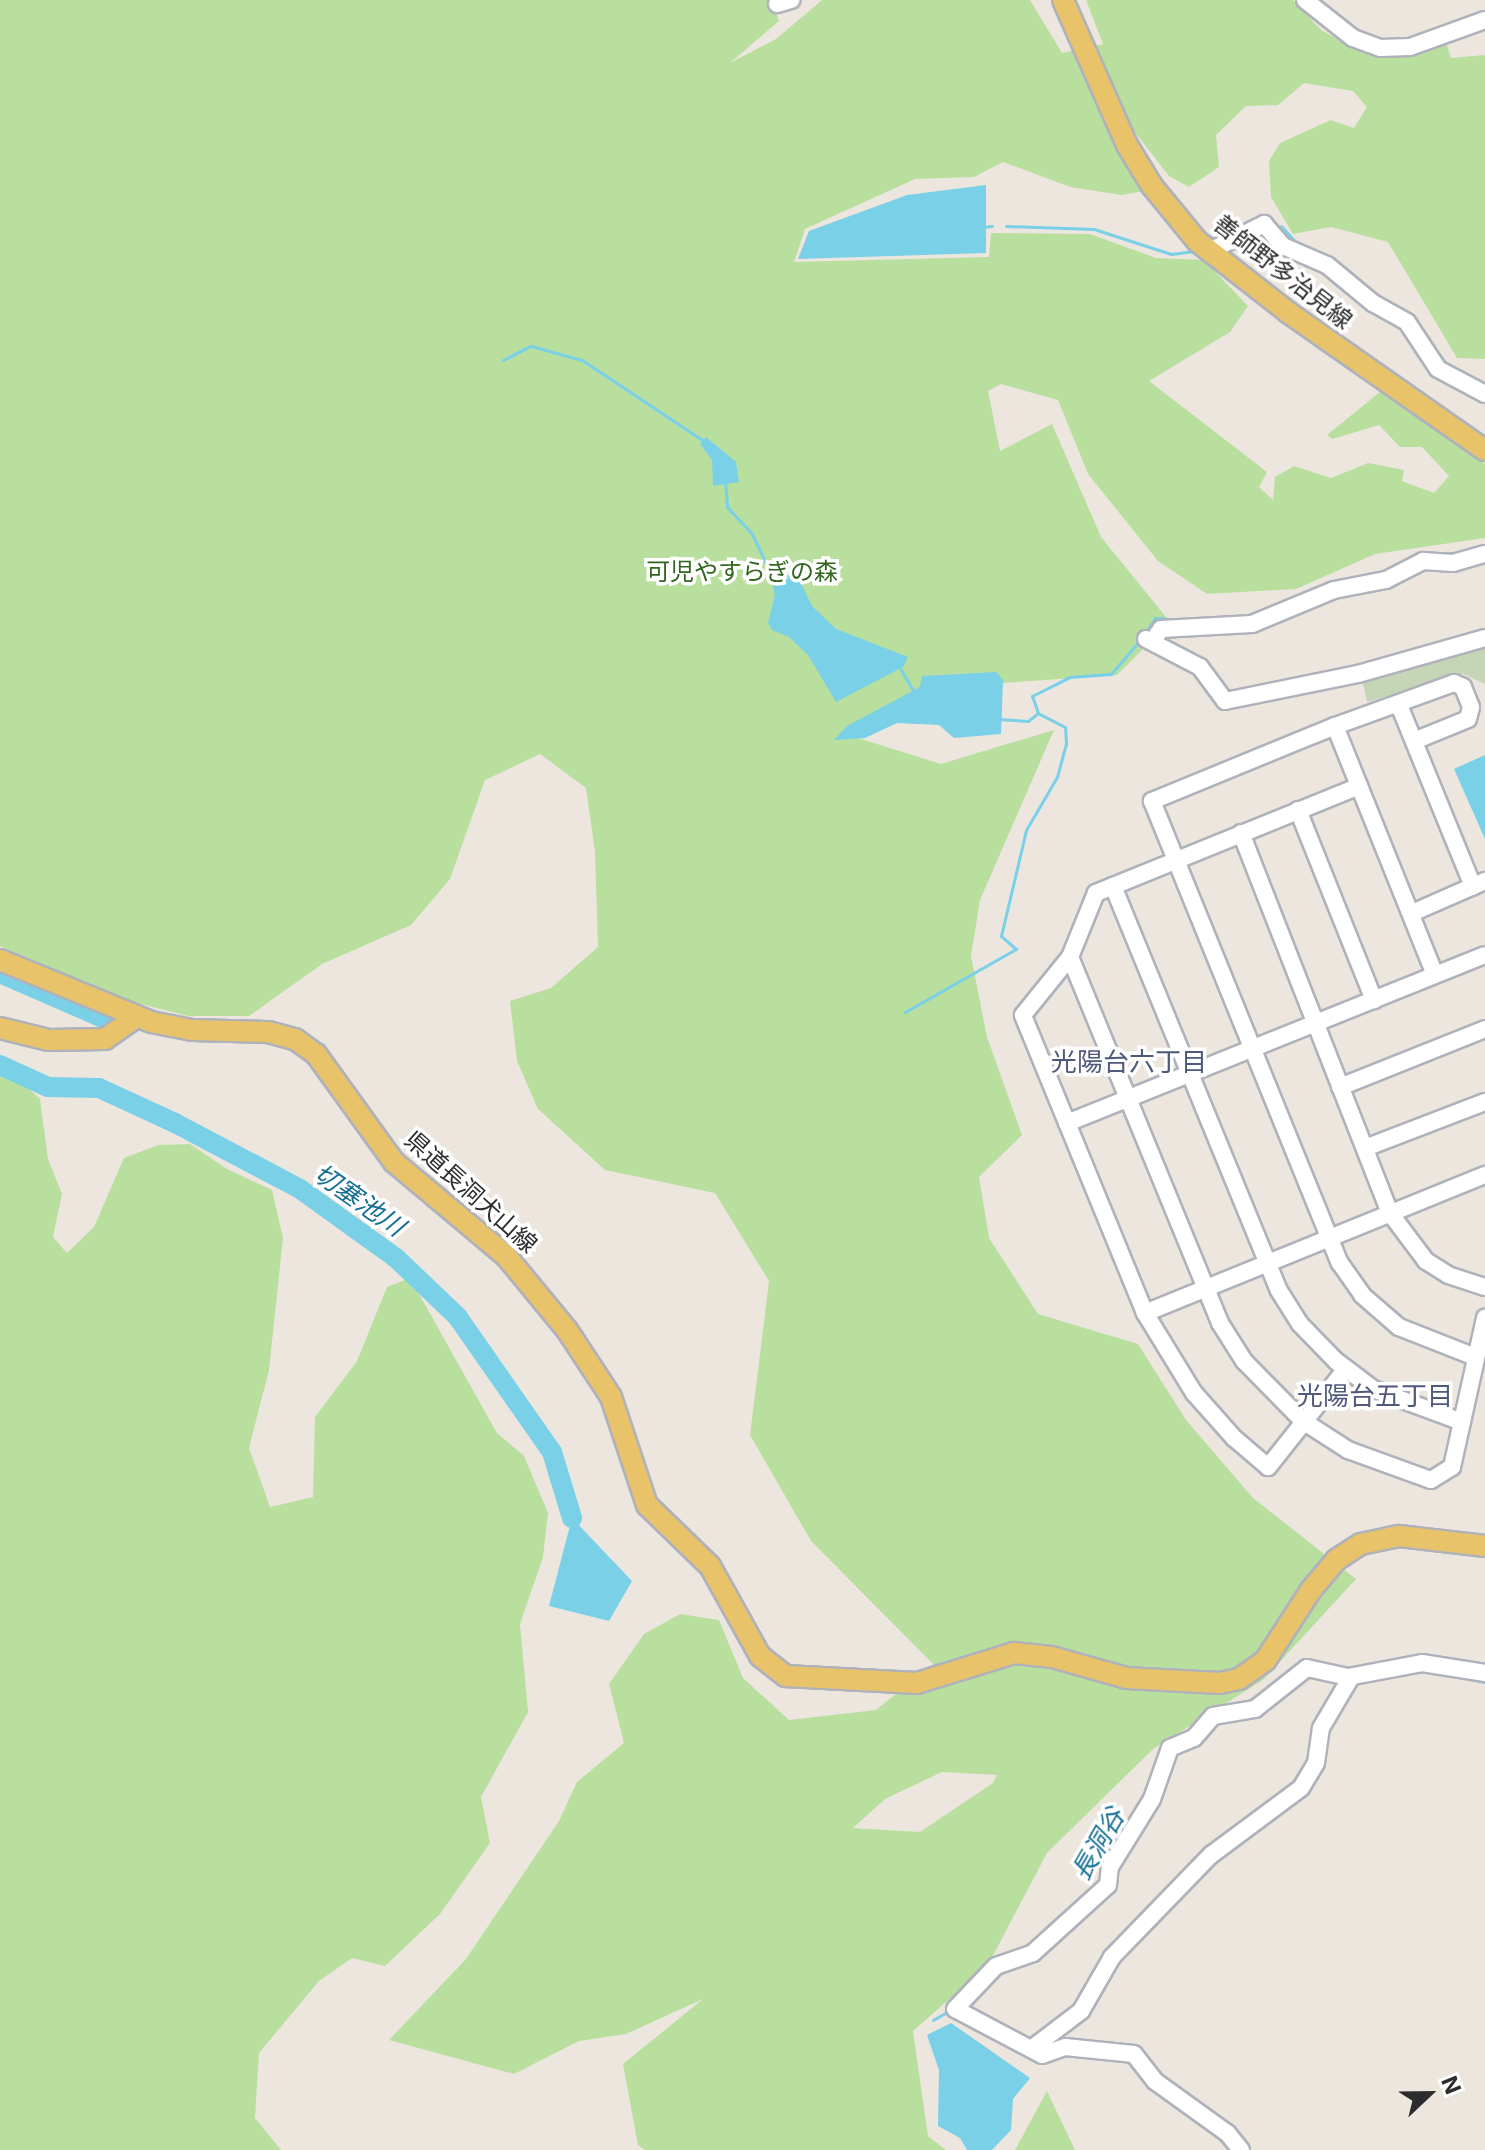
<!DOCTYPE html>
<html>
<head>
<meta charset="utf-8">
<style>
  body { margin:0 }
  #map { position:relative; width:1485px; height:2150px; overflow:hidden; background:#ece6df; font-family:Inter,"Noto Sans JP",sans-serif }
  div>[style] { position:absolute }
  [style*='--x'] { left:calc(var(--x)*1px); top:calc(var(--y)*1px); width:calc(var(--w)*1px); rotate:calc(var(--a)*1deg) }
  .green>* { inset:0; background:#b9df9f }
  .cemetery>* { inset:0; background:#c7d5b7 }
  .water>* { inset:0; background:#79d0e7 }
  .stream>* { height:3px; margin:-1.5px; padding:0 1.5px; transform-origin:1.5px; border-radius:1.5px; background:#79d0e7 }
  .river>* { height:20px; margin:-10px; padding:0 10px; transform-origin:10px; border-radius:10px; background:#79d0e7 }
  .roads { filter:drop-shadow(2px 0 #afb2bb) drop-shadow(-2px 0 #afb2bb) drop-shadow(0 2px #afb2bb) drop-shadow(0 -2px #afb2bb) }
  .minor>* { height:16px; margin:-8px; padding:0 8px; transform-origin:8px; border-radius:8px; background:#fff }
  .major>* { height:20px; margin:-10px; padding:0 10px; transform-origin:10px; border-radius:10px; background:#e8c369 }
  span { translate:-50% -50%; white-space:nowrap; text-align:center; line-height:1.15; -webkit-text-stroke:7px #fff; paint-order:stroke }
  .street-label { font-size:24px; color:#2c2c2c }
  .park-label { font-size:24px; color:#326520 }
  .neighbourhood-label { font-size:26px; color:#4f597a }
  .water-label { font-size:26px; color:#177094; font-style:italic }
  .north { position:absolute; left:1389px; top:2054px; width:80px; height:80px; -webkit-text-stroke:6px #fff; paint-order:stroke; rotate:68deg; font-size:22px; font-weight:700; line-height:32px; text-align:center; color:#2c2c2c }
  .north::after { content:''; display:block; margin:auto; width:28px; height:36px; background:#2c2c2c; clip-path:polygon(50% 0,100% 100%,50% 72%,0 100%) }
</style>
</head>
<body>
<div id="map">
  <div class="green">
    <div style="clip-path:polygon(evenodd,0 0,771px 0,779px 21px,730px 63px,776px 39px,822px 0,1030px 0,1062px 53px,1103px 44px,1086px 0,1293px 0,1321px 30px,1365px 54px,1446px 42px,1451px 58px,1485px 55px,1485px 359px,1457px 358px,1388px 242px,1331px 227px,1293px 234px,1271px 197px,1269px 161px,1280px 143px,1331px 120px,1354px 128px,1367px 107px,1353px 91px,1304px 83px,1278px 105px,1246px 106px,1216px 135px,1219px 167px,1189px 187px,1169px 176px,1130px 126px,1108px 73px,1089px 80px,1144px 191px,1122px 195px,1070px 187px,1003px 162px,974px 177px,915px 179px,805px 229px,794px 262px,989px 257px,991px 233px,1090px 234px,1156px 258px,1204px 260px,1248px 306px,1230px 332px,1149px 381px,1267px 472px,1259px 487px,1273px 500px,1275px 477px,1294px 466px,1331px 478px,1368px 463px,1404px 470px,1402px 481px,1434px 493px,1449px 476px,1422px 447px,1400px 447px,1379px 425px,1332px 439px,1327px 435px,1381px 391px,1485px 464px,1485px 538px,1375px 554px,1296px 589px,1207px 594px,1158px 561px,1088px 474px,1058px 400px,1001px 384px,988px 391px,1000px 451px,1052px 424px,1101px 537px,1170px 622px,1117px 675px,931px 688px,872px 735px,858px 738px,941px 764px,1054px 730px,980px 900px,971px 956px,987px 1037px,1022px 1135px,979px 1177px,989px 1238px,1038px 1314px,1138px 1344px,1186px 1420px,1253px 1498px,1356px 1579px,1263px 1680px,1153px 1749px,1047px 1853px,988px 1965px,913px 2031px,928px 2136px,946px 2150px,645px 2150px,638px 2145px,623px 2064px,703px 1999px,626px 2034px,579px 2041px,514px 2074px,389px 2040px,466px 1959px,559px 1821px,577px 1782px,624px 1743px,609px 1684px,644px 1634px,680px 1614px,719px 1620px,743px 1678px,789px 1720px,876px 1710px,933px 1664px,811px 1541px,750px 1435px,769px 1281px,715px 1193px,605px 1170px,538px 1109px,517px 1061px,510px 1001px,551px 988px,598px 947px,595px 852px,586px 788px,540px 754px,485px 780px,450px 879px,411px 925px,322px 964px,249px 1016px,188px 1016px,121px 999px,0 946px,0 0,942px 1772px,997px 1775px,993px 1783px,920px 1832px,853px 1828px,885px 1799px,942px 1772px)"></div>
    <div style="clip-path:polygon(0 1074px,17px 1078px,40px 1099px,48px 1159px,62px 1194px,53px 1237px,67px 1253px,94px 1227px,124px 1158px,158px 1145px,190px 1144px,227px 1169px,272px 1190px,283px 1238px,269px 1370px,249px 1448px,270px 1507px,313px 1497px,315px 1417px,357px 1361px,387px 1287px,410px 1278px,497px 1433px,524px 1456px,548px 1513px,543px 1557px,520px 1624px,528px 1712px,481px 1797px,490px 1843px,440px 1914px,385px 1966px,352px 1958px,319px 1981px,259px 2053px,255px 2118px,281px 2150px,0 2150px)"></div>
    <div style="clip-path:polygon(1047px 2091px,1075px 2150px,1015px 2150px)"></div>
  </div>
  <div class="cemetery">
    <div style="clip-path:polygon(1479px 643px,1485px 649px,1485px 684px,1463px 674px,1367px 702px,1362px 679px)"></div>
  </div>
  <div class="water">
    <div style="clip-path:polygon(986px 185px,986px 253px,798px 259px,809px 231px,907px 195px)"></div>
    <div style="clip-path:polygon(706px 437px,736px 462px,739px 482px,713px 486px,712px 460px,700px 444px)"></div>
    <div style="clip-path:polygon(769px 571px,798px 577px,812px 606px,836px 629px,908px 657px,903px 667px,836px 702px,808px 655px,789px 637px,772px 630px,768px 623px,775px 595px)"></div>
    <div style="clip-path:polygon(996px 672px,1003px 680px,1001px 734px,954px 738px,939px 725px,897px 723px,865px 738px,834px 740px,847px 726px,920px 687px,922px 676px)"></div>
    <div style="clip-path:polygon(1485px 755px,1485px 839px,1454px 769px)"></div>
    <div style="clip-path:polygon(572px 1518px,632px 1581px,609px 1621px,549px 1606px)"></div>
    <div style="clip-path:polygon(951px 2023px,1030px 2078px,1013px 2099px,1011px 2130px,992px 2150px,967px 2150px,960px 2138px,938px 2126px,939px 2070px,927px 2035px)"></div>
  </div>
  <div class="stream">
    <div style="--x:1006;--y:226;--w:88;--a:2"></div>
    <div style="--x:1094;--y:229;--w:81;--a:18"></div>
    <div style="--x:1171;--y:254;--w:24;--a:-7"></div>
    <div style="--x:1281;--y:226;--w:24;--a:48"></div>
    <div style="--x:982;--y:227;--w:10;--a:-6"></div>
    <div style="--x:1416;--y:323;--w:52;--a:53.6"></div>
    <div style="--x:503;--y:360;--w:31;--a:-27"></div>
    <div style="--x:531;--y:346;--w:53;--a:15.4"></div>
    <div style="--x:582;--y:360;--w:148;--a:33.7"></div>
    <div style="--x:725;--y:482;--w:25;--a:85"></div>
    <div style="--x:727;--y:507;--w:37;--a:47"></div>
    <div style="--x:752;--y:534;--w:42;--a:64.7"></div>
    <div style="--x:1425;--y:554;--w:33;--a:-2"></div>
    <div style="--x:1340;--y:581;--w:32;--a:-11"></div>
    <div style="--x:1248;--y:618;--w:79;--a:-23"></div>
    <div style="--x:1144;--y:634;--w:19;--a:-55"></div>
    <div style="--x:1155;--y:618;--w:29;--a:4"></div>
    <div style="--x:900;--y:668;--w:28;--a:60"></div>
    <div style="--x:998;--y:719;--w:30;--a:4"></div>
    <div style="--x:1028;--y:721;--w:13;--a:-39"></div>
    <div style="--x:905;--y:1012;--w:128;--a:-29.6"></div>
    <div style="--x:1016;--y:949;--w:20;--a:-139"></div>
    <div style="--x:1001;--y:936;--w:109;--a:-76.7"></div>
    <div style="--x:1026;--y:830;--w:61;--a:-59.7"></div>
    <div style="--x:1057;--y:777;--w:34;--a:-75"></div>
    <div style="--x:1066;--y:744;--w:17;--a:-93"></div>
    <div style="--x:1065;--y:727;--w:30;--a:-153"></div>
    <div style="--x:1038;--y:713;--w:18;--a:-109"></div>
    <div style="--x:1032;--y:696;--w:42;--a:-26.6"></div>
    <div style="--x:1070;--y:677;--w:41;--a:-4.2"></div>
    <div style="--x:1111;--y:674;--w:45;--a:-49.5"></div>
    <div style="--x:1320;--y:1679;--w:16;--a:11"></div>
    <div style="--x:1469;--y:1679;--w:16;--a:11"></div>
    <div style="--x:1109;--y:1854;--w:36;--a:-58"></div>
    <div style="--x:933;--y:2020;--w:20;--a:-30"></div>
  </div>
  <div class="river">
    <div style="--x:0;--y:973;--w:122;--a:23.6"></div>
    <div style="--x:0;--y:1065;--w:53;--a:24.6"></div>
    <div style="--x:48;--y:1087;--w:51;--a:1.1"></div>
    <div style="--x:99;--y:1088;--w:84;--a:24.7"></div>
    <div style="--x:175;--y:1123;--w:141;--a:27.8"></div>
    <div style="--x:300;--y:1189;--w:118;--a:35.7"></div>
    <div style="--x:396;--y:1258;--w:84;--a:43.6"></div>
    <div style="--x:457;--y:1316;--w:166;--a:55.1"></div>
    <div style="--x:552;--y:1452;--w:69;--a:73.1"></div>
  </div>
  <div class="roads">
    <div class="minor">
      <div style="--x:1305;--y:0;--w:61;--a:38.4"></div>
      <div style="--x:1353;--y:38;--w:29;--a:20"></div>
      <div style="--x:1380;--y:48;--w:30;--a:-2"></div>
      <div style="--x:1410;--y:47;--w:80;--a:-19.8"></div>
      <div style="--x:777;--y:4;--w:15;--a:-16"></div>
      <div style="--x:1208;--y:252;--w:63;--a:-26.6"></div>
      <div style="--x:1264;--y:224;--w:29;--a:49"></div>
      <div style="--x:1283;--y:246;--w:48;--a:23.4"></div>
      <div style="--x:1327;--y:265;--w:60;--a:39.6"></div>
      <div style="--x:1373;--y:303;--w:39;--a:29"></div>
      <div style="--x:1407;--y:322;--w:56;--a:56.6"></div>
      <div style="--x:1438;--y:369;--w:53;--a:28"></div>
      <div style="--x:1146;--y:639;--w:61;--a:27.4"></div>
      <div style="--x:1200;--y:667;--w:42;--a:53.7"></div>
      <div style="--x:1225;--y:701;--w:136;--a:-11.5"></div>
      <div style="--x:1358;--y:674;--w:132;--a:-15.8"></div>
      <div style="--x:1152;--y:642;--w:16;--a:-55"></div>
      <div style="--x:1161;--y:629;--w:91;--a:-3.1"></div>
      <div style="--x:1252;--y:624;--w:89;--a:-22.5"></div>
      <div style="--x:1334;--y:590;--w:53;--a:-10.9"></div>
      <div style="--x:1386;--y:580;--w:42;--a:-27.2"></div>
      <div style="--x:1423;--y:561;--w:30;--a:4"></div>
      <div style="--x:1453;--y:563;--w:33;--a:-16"></div>
      <div style="--x:1399;--y:705;--w:196;--a:67.8"></div>
      <div style="--x:1335;--y:726;--w:268;--a:68.1"></div>
      <div style="--x:1414;--y:741;--w:58;--a:-22.2"></div>
      <div style="--x:1468;--y:719;--w:12;--a:-76"></div>
      <div style="--x:1471;--y:707;--w:22;--a:-112"></div>
      <div style="--x:1463;--y:687;--w:10;--a:-156"></div>
      <div style="--x:1454;--y:683;--w:127;--a:160.1"></div>
      <div style="--x:1335;--y:726;--w:198;--a:157.7"></div>
      <div style="--x:1152;--y:801;--w:499;--a:67.9"></div>
      <div style="--x:1340;--y:1263;--w:39;--a:55"></div>
      <div style="--x:1362;--y:1295;--w:49;--a:40.9"></div>
      <div style="--x:1399;--y:1327;--w:82;--a:21.5"></div>
      <div style="--x:1298;--y:810;--w:205;--a:68.2"></div>
      <div style="--x:1241;--y:833;--w:408;--a:68.6"></div>
      <div style="--x:1390;--y:1213;--w:60;--a:53.1"></div>
      <div style="--x:1426;--y:1261;--w:26;--a:32"></div>
      <div style="--x:1448;--y:1275;--w:39;--a:18"></div>
      <div style="--x:1113;--y:886;--w:435;--a:67.7"></div>
      <div style="--x:1278;--y:1289;--w:41;--a:57.8"></div>
      <div style="--x:1300;--y:1324;--w:52;--a:45.8"></div>
      <div style="--x:1336;--y:1361;--w:46;--a:37.1"></div>
      <div style="--x:1373;--y:1389;--w:95;--a:20.3"></div>
      <div style="--x:1412;--y:913;--w:80;--a:-23.7"></div>
      <div style="--x:1070;--y:957;--w:396;--a:67.7"></div>
      <div style="--x:1220;--y:1323;--w:45;--a:57.7"></div>
      <div style="--x:1244;--y:1361;--w:84;--a:45.5"></div>
      <div style="--x:1303;--y:1421;--w:54;--a:32.8"></div>
      <div style="--x:1348;--y:1450;--w:88;--a:19.9"></div>
      <div style="--x:1431;--y:1480;--w:25;--a:-32"></div>
      <div style="--x:1452;--y:1467;--w:153;--a:-77.5"></div>
      <div style="--x:1340;--y:1087;--w:156;--a:-21.8"></div>
      <div style="--x:1067;--y:1123;--w:450;--a:-21.9"></div>
      <div style="--x:1365;--y:1148;--w:129;--a:-21"></div>
      <div style="--x:1145;--y:1313;--w:367;--a:-22.1"></div>
      <div style="--x:1345;--y:1370;--w:124;--a:128.4"></div>
      <div style="--x:1268;--y:1467;--w:45;--a:-139.5"></div>
      <div style="--x:1234;--y:1438;--w:60;--a:-131.6"></div>
      <div style="--x:1194;--y:1393;--w:94;--a:-121.5"></div>
      <div style="--x:1145;--y:1313;--w:322;--a:-112.3"></div>
      <div style="--x:1023;--y:1015;--w:75;--a:-51"></div>
      <div style="--x:1070;--y:957;--w:69;--a:-67.9"></div>
      <div style="--x:1096;--y:893;--w:284;--a:-22.1"></div>
      <div style="--x:1031;--y:2049;--w:63;--a:-37.2"></div>
      <div style="--x:1081;--y:2011;--w:62;--a:-60.1"></div>
      <div style="--x:1112;--y:1957;--w:142;--a:-45.9"></div>
      <div style="--x:1211;--y:1855;--w:112;--a:-36.7"></div>
      <div style="--x:1301;--y:1788;--w:29;--a:-59"></div>
      <div style="--x:1316;--y:1763;--w:35;--a:-82"></div>
      <div style="--x:1321;--y:1728;--w:59;--a:-59.5"></div>
      <div style="--x:1241;--y:2150;--w:22;--a:-129"></div>
      <div style="--x:1227;--y:2133;--w:89;--a:-144.2"></div>
      <div style="--x:1155;--y:2081;--w:34;--a:-128"></div>
      <div style="--x:1134;--y:2054;--w:69;--a:-174.2"></div>
      <div style="--x:1065;--y:2047;--w:24;--a:161"></div>
      <div style="--x:1042;--y:2055;--w:98;--a:-152.1"></div>
      <div style="--x:955;--y:2009;--w:59;--a:-46.4"></div>
      <div style="--x:996;--y:1966;--w:39;--a:-19"></div>
      <div style="--x:1033;--y:1953;--w:101;--a:-42.2"></div>
      <div style="--x:1108;--y:1885;--w:18;--a:-84"></div>
      <div style="--x:1110;--y:1867;--w:80;--a:-58.3"></div>
      <div style="--x:1152;--y:1799;--w:54;--a:-70.6"></div>
      <div style="--x:1170;--y:1748;--w:26;--a:-23"></div>
      <div style="--x:1194;--y:1738;--w:29;--a:-49"></div>
      <div style="--x:1213;--y:1716;--w:43;--a:-9.5"></div>
      <div style="--x:1255;--y:1709;--w:66;--a:-38.3"></div>
      <div style="--x:1307;--y:1668;--w:42;--a:12.4"></div>
      <div style="--x:1348;--y:1677;--w:75;--a:-10.7"></div>
      <div style="--x:1422;--y:1663;--w:64;--a:9"></div>
    </div>
    <div class="major">
      <div style="--x:1063;--y:0;--w:158;--a:66.2"></div>
      <div style="--x:1127;--y:145;--w:48;--a:58.6"></div>
      <div style="--x:1152;--y:186;--w:71;--a:50.7"></div>
      <div style="--x:1197;--y:241;--w:117;--a:38"></div>
      <div style="--x:1289;--y:313;--w:239;--a:35"></div>
      <div style="--x:0;--y:960;--w:163;--a:22.3"></div>
      <div style="--x:151;--y:1022;--w:42;--a:11"></div>
      <div style="--x:192;--y:1030;--w:76;--a:1.5"></div>
      <div style="--x:268;--y:1032;--w:28;--a:15"></div>
      <div style="--x:295;--y:1039;--w:26;--a:36"></div>
      <div style="--x:316;--y:1054;--w:133;--a:54.2"></div>
      <div style="--x:394;--y:1162;--w:146;--a:40"></div>
      <div style="--x:506;--y:1256;--w:96;--a:50.5"></div>
      <div style="--x:567;--y:1330;--w:80;--a:56.7"></div>
      <div style="--x:611;--y:1397;--w:114;--a:71.6"></div>
      <div style="--x:647;--y:1505;--w:88;--a:44.1"></div>
      <div style="--x:710;--y:1566;--w:103;--a:60.9"></div>
      <div style="--x:760;--y:1656;--w:33;--a:38"></div>
      <div style="--x:786;--y:1676;--w:131;--a:3.1"></div>
      <div style="--x:917;--y:1683;--w:102;--a:-17.2"></div>
      <div style="--x:1014;--y:1653;--w:38;--a:6"></div>
      <div style="--x:1052;--y:1657;--w:77;--a:15.8"></div>
      <div style="--x:1126;--y:1678;--w:94;--a:3"></div>
      <div style="--x:1220;--y:1683;--w:19;--a:-12"></div>
      <div style="--x:1239;--y:1679;--w:32;--a:-35"></div>
      <div style="--x:1265;--y:1661;--w:85;--a:-57.1"></div>
      <div style="--x:1311;--y:1590;--w:39;--a:-50"></div>
      <div style="--x:1336;--y:1560;--w:30;--a:-33"></div>
      <div style="--x:1361;--y:1544;--w:39;--a:-12"></div>
      <div style="--x:1399;--y:1536;--w:87;--a:6.6"></div>
      <div style="--x:0;--y:1028;--w:50;--a:13.8"></div>
      <div style="--x:49;--y:1040;--w:56;--a:-1"></div>
      <div style="--x:105;--y:1039;--w:39;--a:-35"></div>
    </div>
  </div>
  <div class="street-label">
    <span style="left:1283px;top:272px;rotate:38deg">善師野多治見線</span>
    <span style="left:471px;top:1192px;rotate:42deg">県道長洞犬山線</span>
  </div>
  <div class="park-label">
    <span style="left:742px;top:572px">可児やすらぎの森</span>
  </div>
  <div class="neighbourhood-label">
    <span style="left:1129px;top:1062px">光陽台六丁目</span>
    <span style="left:1375px;top:1396px">光陽台五丁目</span>
  </div>
  <div class="water-label">
    <span style="left:359px;top:1200px;rotate:35deg">切塞池川</span>
    <span style="left:1098px;top:1844px;rotate:-60deg">長洞谷</span>
  </div>
  <div class="north">N</div>
</div>
</body>
</html>
